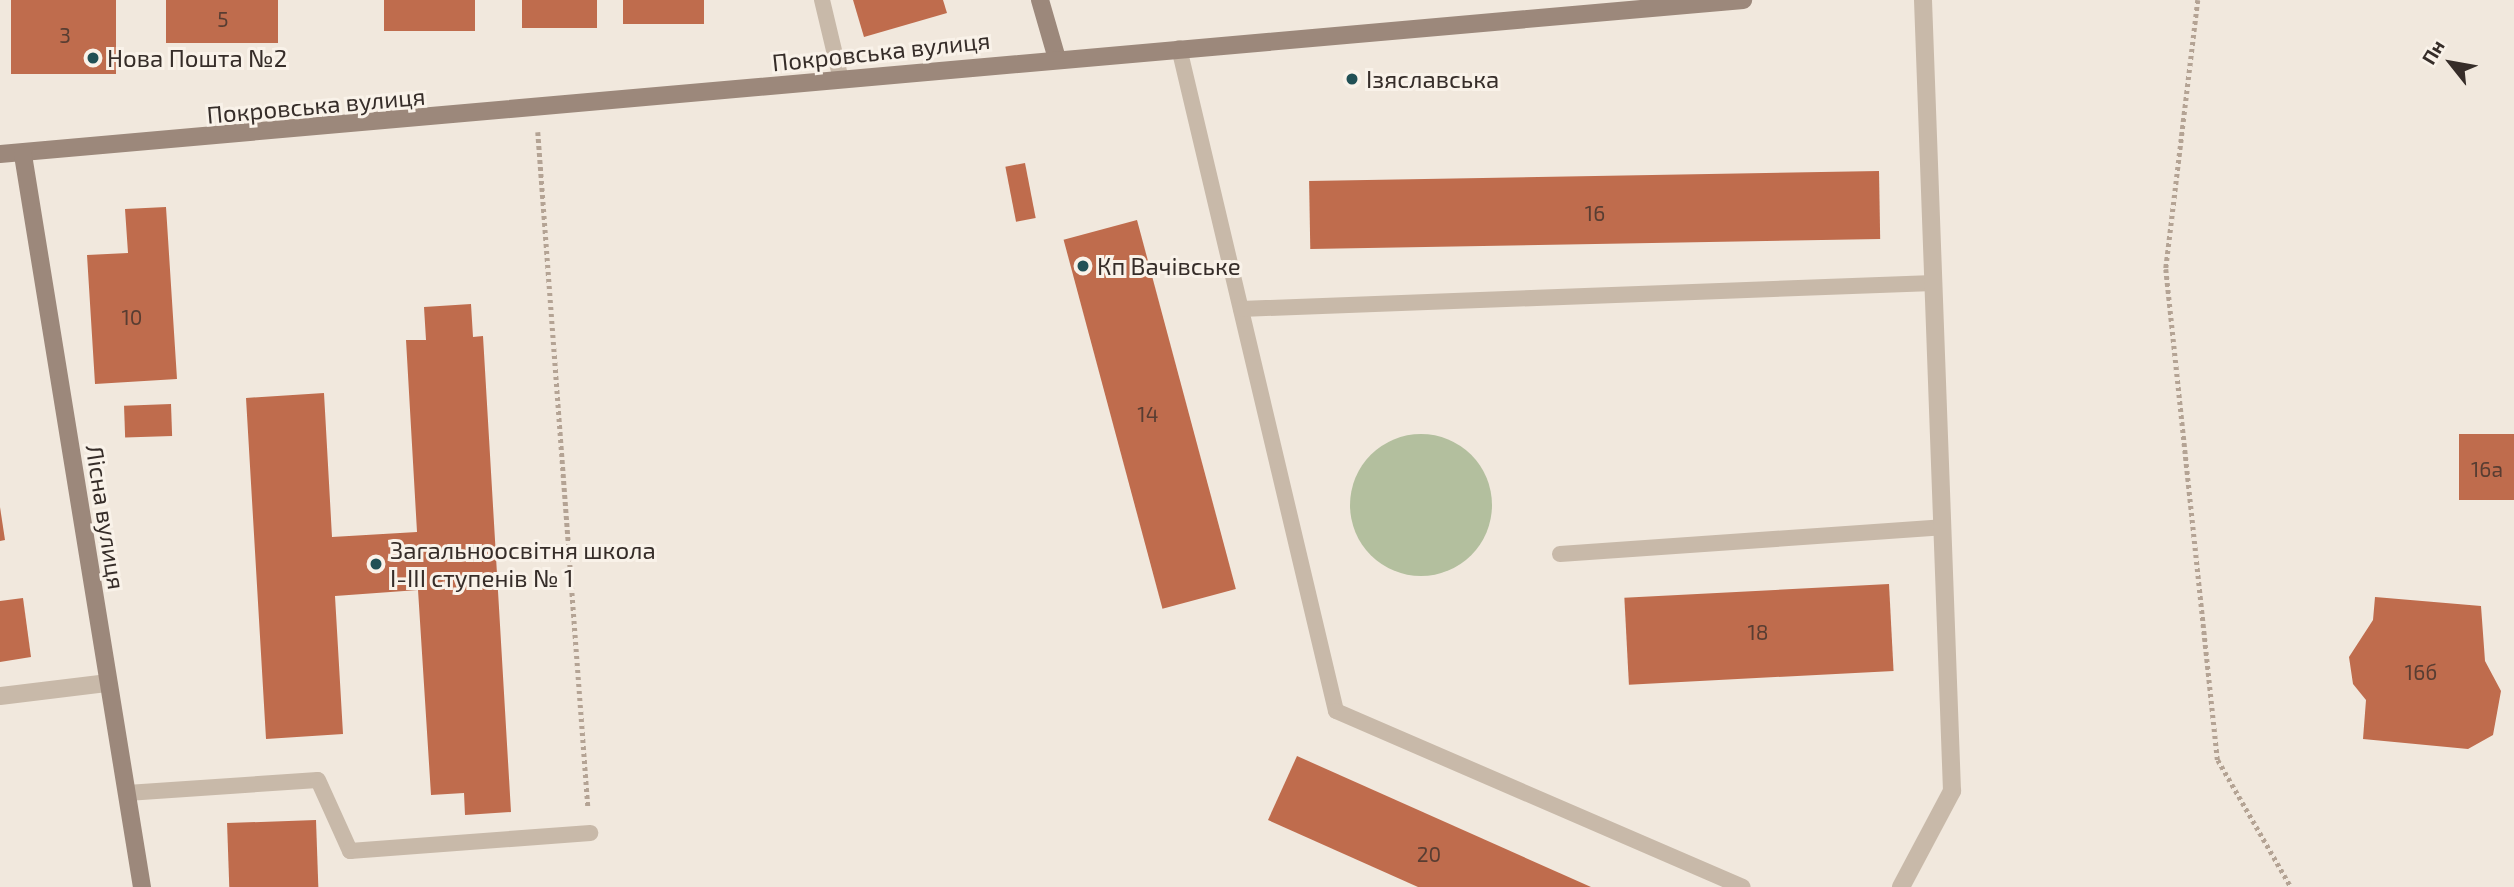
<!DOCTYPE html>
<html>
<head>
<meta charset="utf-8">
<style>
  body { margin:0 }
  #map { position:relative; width:2514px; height:887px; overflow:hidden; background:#f1e8dd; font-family:"Exo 2",sans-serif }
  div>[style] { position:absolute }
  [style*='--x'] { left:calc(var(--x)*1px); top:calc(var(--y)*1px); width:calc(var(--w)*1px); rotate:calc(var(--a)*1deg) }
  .green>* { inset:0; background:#b3bf9e }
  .round { border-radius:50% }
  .building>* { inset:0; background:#bf6c4d; transform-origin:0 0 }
  .path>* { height:4.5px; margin-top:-2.25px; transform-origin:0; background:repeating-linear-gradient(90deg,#b4a394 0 3.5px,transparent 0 7px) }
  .lane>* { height:16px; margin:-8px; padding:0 8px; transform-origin:8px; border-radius:8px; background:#c8b9a9 }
  .street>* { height:18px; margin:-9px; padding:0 9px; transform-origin:9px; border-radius:9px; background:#c8b9a9 }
  .secondary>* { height:18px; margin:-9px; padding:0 9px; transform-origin:9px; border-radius:9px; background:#9c887b }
  .dots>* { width:19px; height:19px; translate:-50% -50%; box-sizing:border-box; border:4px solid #f9f2e9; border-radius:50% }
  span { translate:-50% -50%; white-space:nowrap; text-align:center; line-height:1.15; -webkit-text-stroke:6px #f9f2e9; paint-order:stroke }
  .number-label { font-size:21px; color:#583d32 }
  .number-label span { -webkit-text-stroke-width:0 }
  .street-label { font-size:24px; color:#362d29 }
  .poi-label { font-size:24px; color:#362d29 }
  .left { translate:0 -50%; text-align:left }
  .north { position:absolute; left:2416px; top:28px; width:70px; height:70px; -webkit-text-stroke:5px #f9f2e9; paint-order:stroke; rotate:301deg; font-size:19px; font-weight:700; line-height:28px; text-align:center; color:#362d29 }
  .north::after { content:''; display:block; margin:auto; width:24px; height:32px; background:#362d29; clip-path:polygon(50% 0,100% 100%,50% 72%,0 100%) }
</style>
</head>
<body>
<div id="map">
  <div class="green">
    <div class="round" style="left:1350px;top:434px;width:142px;height:142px"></div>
  </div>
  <div class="building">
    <div style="left:11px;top:0;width:105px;height:74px"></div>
    <div style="left:166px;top:0;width:112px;height:43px"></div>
    <div style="left:384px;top:0;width:91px;height:31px"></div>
    <div style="left:522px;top:0;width:75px;height:28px"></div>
    <div style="left:623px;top:0;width:81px;height:24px"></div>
    <div style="clip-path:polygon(853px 0,943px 0,947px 13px,864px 37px)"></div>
    <div style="left:1025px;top:163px;width:56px;height:20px;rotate:79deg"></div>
    <div style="left:1879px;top:171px;width:68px;height:570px;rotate:89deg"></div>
    <div style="clip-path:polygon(166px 207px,177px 379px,95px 384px,87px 255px,128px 253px,125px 209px)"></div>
    <div style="left:1137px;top:220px;width:382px;height:76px;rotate:75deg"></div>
    <div style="clip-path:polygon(471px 304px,473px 337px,483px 336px,511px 812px,465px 815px,464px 793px,431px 795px,418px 590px,335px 596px,343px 734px,266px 739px,246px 398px,324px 393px,332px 537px,417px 532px,406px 340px,426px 340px,424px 307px)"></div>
    <div style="left:171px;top:404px;width:32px;height:47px;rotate:88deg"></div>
    <div style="left:2514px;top:434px;width:66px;height:55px;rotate:90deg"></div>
    <div style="clip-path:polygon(0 507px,5px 540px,0 541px)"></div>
    <div style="left:1889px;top:584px;width:87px;height:265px;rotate:87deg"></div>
    <div style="clip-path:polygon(2375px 597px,2481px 606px,2485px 661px,2501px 691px,2493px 735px,2468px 749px,2363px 739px,2366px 700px,2353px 684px,2349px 657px,2373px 620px)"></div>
    <div style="clip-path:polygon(23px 598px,31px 657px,0 662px,0 601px)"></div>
    <div style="clip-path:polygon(1297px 756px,1591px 887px,1418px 887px,1268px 820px)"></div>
    <div style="left:316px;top:820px;width:67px;height:89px;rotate:88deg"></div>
  </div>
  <div class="path">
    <div style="--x:2198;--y:0;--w:271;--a:96.8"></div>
    <div style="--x:2166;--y:269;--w:494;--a:84"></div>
    <div style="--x:2218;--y:760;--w:146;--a:60.1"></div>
    <div style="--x:538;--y:132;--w:677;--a:85.76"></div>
  </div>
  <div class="lane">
    <div style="--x:822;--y:0;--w:82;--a:76.6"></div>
    <div style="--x:1179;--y:48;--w:681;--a:76.68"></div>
    <div style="--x:1336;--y:711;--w:443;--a:23.4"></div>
    <div style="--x:1241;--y:309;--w:693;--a:-2.15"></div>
    <div style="--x:1560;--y:554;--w:383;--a:-4"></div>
    <div style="--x:127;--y:793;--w:191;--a:-3.9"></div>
    <div style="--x:318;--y:780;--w:78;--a:65.7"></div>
    <div style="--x:350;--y:851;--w:241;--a:-4.3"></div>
  </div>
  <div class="street">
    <div style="--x:0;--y:696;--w:109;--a:-6.9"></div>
    <div style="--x:1901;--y:887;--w:109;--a:-62"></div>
    <div style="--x:1952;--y:791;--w:792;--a:-92.1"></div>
  </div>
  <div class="secondary">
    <div style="--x:1040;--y:0;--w:61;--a:73.9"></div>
    <div style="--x:0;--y:154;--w:1750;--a:-5.05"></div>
    <div style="--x:23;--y:155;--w:742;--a:80.77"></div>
  </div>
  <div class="dots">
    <div style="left:93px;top:58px;background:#215055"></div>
    <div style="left:1352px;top:79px;background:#215055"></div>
    <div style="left:1083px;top:266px;background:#215055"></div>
    <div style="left:376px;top:564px;background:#215055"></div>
  </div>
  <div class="number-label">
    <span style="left:223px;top:19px">5</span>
    <span style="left:65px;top:35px">3</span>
    <span style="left:1595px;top:213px">16</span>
    <span style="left:132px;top:317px">10</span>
    <span style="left:1148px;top:414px">14</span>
    <span style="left:2487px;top:469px">16а</span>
    <span style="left:1758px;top:632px">18</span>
    <span style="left:2421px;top:672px">16б</span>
    <span style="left:1429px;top:854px">20</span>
  </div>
  <div class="street-label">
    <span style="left:881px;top:51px;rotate:-6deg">Покровська вулиця</span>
    <span style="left:316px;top:105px;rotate:-5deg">Покровська вулиця</span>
    <span style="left:106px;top:517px;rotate:81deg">Лісна вулиця</span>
  </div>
  <div class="poi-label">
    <span class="left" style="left:107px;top:58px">Нова Пошта №2</span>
    <span class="left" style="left:1366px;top:79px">Ізяславська</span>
    <span class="left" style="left:1097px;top:266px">Кп Вачівське</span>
    <span class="left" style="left:390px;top:564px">Загальноосвітня школа<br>І-ІІІ ступенів № 1</span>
  </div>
  <div class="north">Пн</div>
</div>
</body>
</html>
